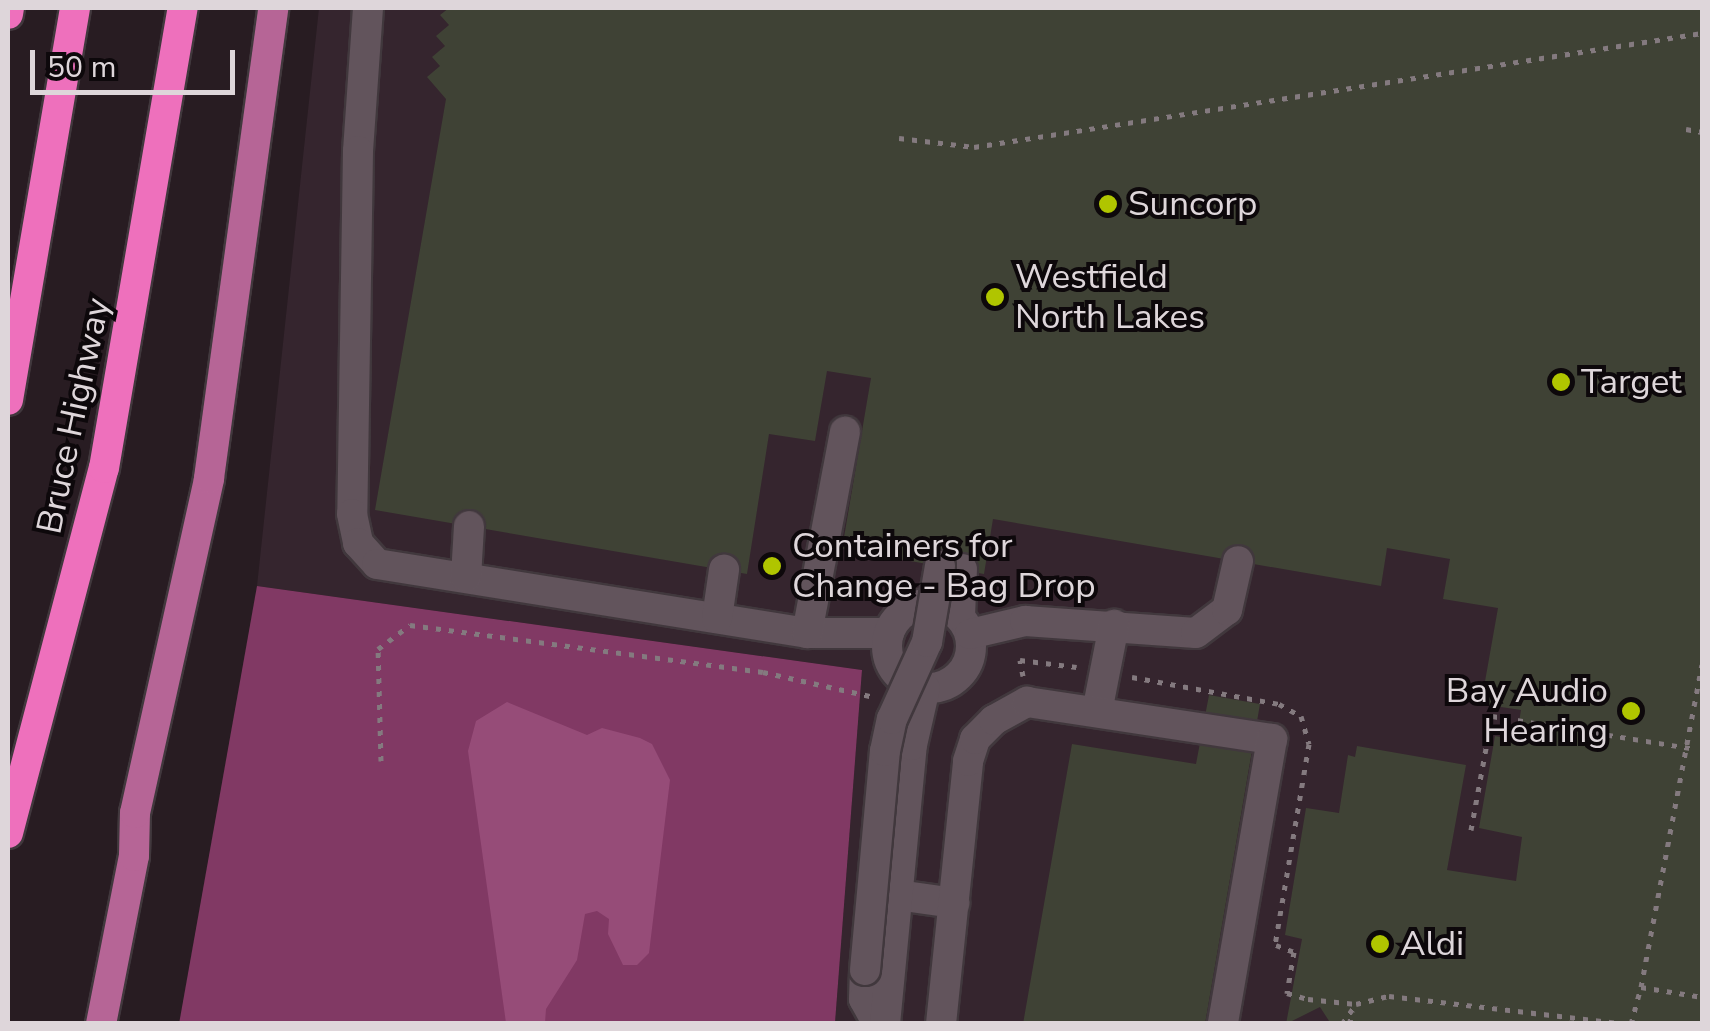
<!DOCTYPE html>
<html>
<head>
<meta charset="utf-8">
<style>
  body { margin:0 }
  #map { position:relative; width:1710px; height:1031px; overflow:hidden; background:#281c22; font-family:"Nunito Sans",sans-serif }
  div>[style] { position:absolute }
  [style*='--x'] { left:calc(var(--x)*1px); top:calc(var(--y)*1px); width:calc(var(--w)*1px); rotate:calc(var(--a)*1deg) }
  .built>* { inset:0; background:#35252e }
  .forest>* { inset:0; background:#813964 }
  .water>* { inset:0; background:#964c78 }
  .building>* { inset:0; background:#3f4235 }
  .path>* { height:5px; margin-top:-2.5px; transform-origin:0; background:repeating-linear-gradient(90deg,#847a7f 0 5px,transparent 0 13px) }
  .roads { filter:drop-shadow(2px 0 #41383d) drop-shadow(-2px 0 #41383d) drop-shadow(0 2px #41383d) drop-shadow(0 -2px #41383d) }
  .minor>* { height:30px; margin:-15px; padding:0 15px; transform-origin:15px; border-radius:15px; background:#62545c }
  .minor>.ring { margin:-15px; padding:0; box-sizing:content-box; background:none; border:30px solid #62545c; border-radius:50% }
  .major>* { height:30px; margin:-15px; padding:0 15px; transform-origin:15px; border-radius:15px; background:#b66596 }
  .highway>* { height:30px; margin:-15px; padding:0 15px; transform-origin:15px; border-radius:15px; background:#ee70bc }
  .bridges { filter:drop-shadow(2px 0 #41383d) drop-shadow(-2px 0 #41383d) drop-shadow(0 2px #41383d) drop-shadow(0 -2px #41383d) }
  .minor-bridge>* { height:30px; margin:-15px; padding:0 15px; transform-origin:15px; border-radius:15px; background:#62545c }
  .dots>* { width:28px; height:28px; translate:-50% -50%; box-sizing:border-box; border:5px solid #0d080b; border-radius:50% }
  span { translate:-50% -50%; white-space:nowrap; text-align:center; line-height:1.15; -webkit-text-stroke:8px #0d080b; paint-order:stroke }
  .poi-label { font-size:35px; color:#ded6da }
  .left { translate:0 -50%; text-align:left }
  .right { translate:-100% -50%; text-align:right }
  .street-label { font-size:35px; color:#ded6da }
  .frame { position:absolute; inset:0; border:10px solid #ded6da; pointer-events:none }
  .scale { position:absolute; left:30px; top:50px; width:205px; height:45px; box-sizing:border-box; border:5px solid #ded6da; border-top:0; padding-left:12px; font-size:30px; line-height:35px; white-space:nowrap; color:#ded6da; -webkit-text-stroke:8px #0d080b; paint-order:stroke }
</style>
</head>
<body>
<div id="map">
  <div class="built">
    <div style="clip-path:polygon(319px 8px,1702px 8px,1702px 1023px,835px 1023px,862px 670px,257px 586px)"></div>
  </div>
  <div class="forest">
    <div style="clip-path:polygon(257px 586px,862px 670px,835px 1023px,179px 1024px)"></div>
  </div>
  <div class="water">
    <div style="clip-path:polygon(507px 702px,587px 735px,602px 728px,640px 738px,652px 744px,670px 780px,649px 953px,637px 965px,623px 965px,608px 934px,609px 919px,597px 911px,585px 914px,577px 960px,546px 1009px,545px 1023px,506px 1023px,468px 751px,476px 721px)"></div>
  </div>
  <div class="building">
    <div style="clip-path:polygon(449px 8px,1702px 8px,1702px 1024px,1331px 1024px,1320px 1007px,1286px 1024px,1302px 939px,1285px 935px,1306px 808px,1339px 813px,1348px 755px,1355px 757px,1357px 746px,1466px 765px,1447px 870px,1516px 881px,1522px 837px,1479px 828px,1495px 736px,1516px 740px,1521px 710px,1481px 704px,1498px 608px,1443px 599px,1450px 559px,1387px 548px,1381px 586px,993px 519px,984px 574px,842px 549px,871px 378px,827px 371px,815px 441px,769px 434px,747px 574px,375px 510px,446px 99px,427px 77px,440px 66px,432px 57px,445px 46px,436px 36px,449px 25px,440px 15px)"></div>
    <div style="clip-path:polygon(1209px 695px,1260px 704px,1205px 1024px,1023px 1024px,1072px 744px,1196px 764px)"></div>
  </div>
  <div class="path">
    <div style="--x:1686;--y:129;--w:16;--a:11"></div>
    <div style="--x:899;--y:138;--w:76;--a:6.8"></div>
    <div style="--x:974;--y:147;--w:737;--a:-8.9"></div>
    <div style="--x:1023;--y:676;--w:16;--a:-101"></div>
    <div style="--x:1020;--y:660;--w:57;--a:7"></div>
    <div style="--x:1132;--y:677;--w:149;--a:10.4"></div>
    <div style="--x:1279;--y:704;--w:25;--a:29"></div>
    <div style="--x:1301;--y:716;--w:29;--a:74"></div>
    <div style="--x:1309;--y:744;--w:203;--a:99.6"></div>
    <div style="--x:381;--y:761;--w:112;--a:-91.5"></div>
    <div style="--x:378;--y:649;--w:40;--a:-37"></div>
    <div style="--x:410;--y:625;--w:356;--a:7.6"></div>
    <div style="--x:763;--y:672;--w:114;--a:12.7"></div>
    <div style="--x:1471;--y:830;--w:116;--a:-79.6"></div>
    <div style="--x:1492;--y:716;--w:201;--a:9.2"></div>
    <div style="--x:1276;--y:945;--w:19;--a:21"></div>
    <div style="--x:1294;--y:952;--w:42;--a:99.7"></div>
    <div style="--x:1287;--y:993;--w:22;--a:16"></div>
    <div style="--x:1308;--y:999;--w:48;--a:5.9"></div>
    <div style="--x:1356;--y:1004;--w:34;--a:-14"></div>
    <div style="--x:1389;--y:996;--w:242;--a:6.7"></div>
    <div style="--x:1641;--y:987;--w:328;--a:-79.3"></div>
    <div style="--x:1342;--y:1024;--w:24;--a:-55"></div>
    <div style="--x:1349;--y:1024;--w:13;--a:-72"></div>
    <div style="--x:1631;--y:1024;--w:38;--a:-75"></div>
    <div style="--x:1641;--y:987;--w:62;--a:9.3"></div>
  </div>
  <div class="roads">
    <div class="minor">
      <div style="--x:368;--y:8;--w:143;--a:94"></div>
      <div style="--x:358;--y:151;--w:363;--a:90.9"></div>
      <div style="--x:352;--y:514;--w:30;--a:78"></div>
      <div style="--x:358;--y:543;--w:28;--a:48"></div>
      <div style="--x:377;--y:564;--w:436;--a:9.1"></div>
      <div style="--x:807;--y:633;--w:82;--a:0"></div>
      <div style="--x:466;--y:577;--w:51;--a:-86.6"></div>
      <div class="ring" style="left:887px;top:604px;width:54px;height:54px"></div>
      <div style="--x:960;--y:616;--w:47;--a:-87.6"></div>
      <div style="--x:717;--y:618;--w:49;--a:-81.7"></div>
      <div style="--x:807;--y:633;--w:205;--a:-79.3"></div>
      <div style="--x:970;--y:634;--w:57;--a:-13.3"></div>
      <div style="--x:1025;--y:621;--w:171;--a:4"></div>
      <div style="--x:1196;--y:633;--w:39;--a:-37"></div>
      <div style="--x:1227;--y:610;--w:50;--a:-77.3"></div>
      <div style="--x:1097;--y:712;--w:89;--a:-78.9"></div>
      <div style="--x:897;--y:895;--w:58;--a:8"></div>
      <div style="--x:865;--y:970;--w:29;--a:92"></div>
      <div style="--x:864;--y:999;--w:29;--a:61"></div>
      <div style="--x:885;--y:1024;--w:280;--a:-84.5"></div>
      <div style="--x:912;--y:745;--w:58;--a:-77.2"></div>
      <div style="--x:941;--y:1024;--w:264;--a:-84.1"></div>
      <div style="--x:968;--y:761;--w:23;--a:-72"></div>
      <div style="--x:975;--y:739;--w:27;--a:-45"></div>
      <div style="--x:994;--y:720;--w:38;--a:-29"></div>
      <div style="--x:1027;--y:702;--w:248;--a:8.6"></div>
      <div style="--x:1272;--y:739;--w:289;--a:99.8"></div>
    </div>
    <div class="major">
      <div style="--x:101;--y:1024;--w:171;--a:-78.9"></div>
      <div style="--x:134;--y:856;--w:43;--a:-88.7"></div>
      <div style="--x:135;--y:813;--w:343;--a:-77.5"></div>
      <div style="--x:209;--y:478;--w:474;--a:-82.2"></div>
    </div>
    <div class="highway">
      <div style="--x:8;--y:14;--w:6;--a:-81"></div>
      <div style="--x:8;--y:400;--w:398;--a:-80.3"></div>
      <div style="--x:8;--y:833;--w:377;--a:-75.3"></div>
      <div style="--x:104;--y:468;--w:467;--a:-80.3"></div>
    </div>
  </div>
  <div class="bridges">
    <div class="minor-bridge">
      <div style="--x:865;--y:970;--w:220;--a:-84.8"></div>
      <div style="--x:885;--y:751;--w:33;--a:-78"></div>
      <div style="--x:892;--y:719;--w:85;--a:-65.6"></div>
      <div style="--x:927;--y:642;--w:77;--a:-80.3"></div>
    </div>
  </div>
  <div class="dots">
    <div style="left:1108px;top:204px;background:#b0c500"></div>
    <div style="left:995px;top:297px;background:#b0c500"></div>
    <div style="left:1561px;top:382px;background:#b0c500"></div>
    <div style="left:772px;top:566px;background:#b0c500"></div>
    <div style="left:1631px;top:711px;background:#b0c500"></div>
    <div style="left:1380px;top:944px;background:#b0c500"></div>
  </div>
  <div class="poi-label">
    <span class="left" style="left:1128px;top:204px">Suncorp</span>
    <span class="left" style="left:1015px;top:297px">Westfield<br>North Lakes</span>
    <span class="left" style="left:1581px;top:382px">Target</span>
    <span class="left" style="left:792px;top:566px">Containers for<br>Change - Bag Drop</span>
    <span class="right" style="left:1608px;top:711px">Bay Audio<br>Hearing</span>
    <span class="left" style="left:1400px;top:944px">Aldi</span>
  </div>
  <div class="street-label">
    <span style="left:74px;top:416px;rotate:-78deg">Bruce Highway</span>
  </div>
  <div class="frame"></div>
  <div class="scale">50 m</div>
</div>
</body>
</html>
